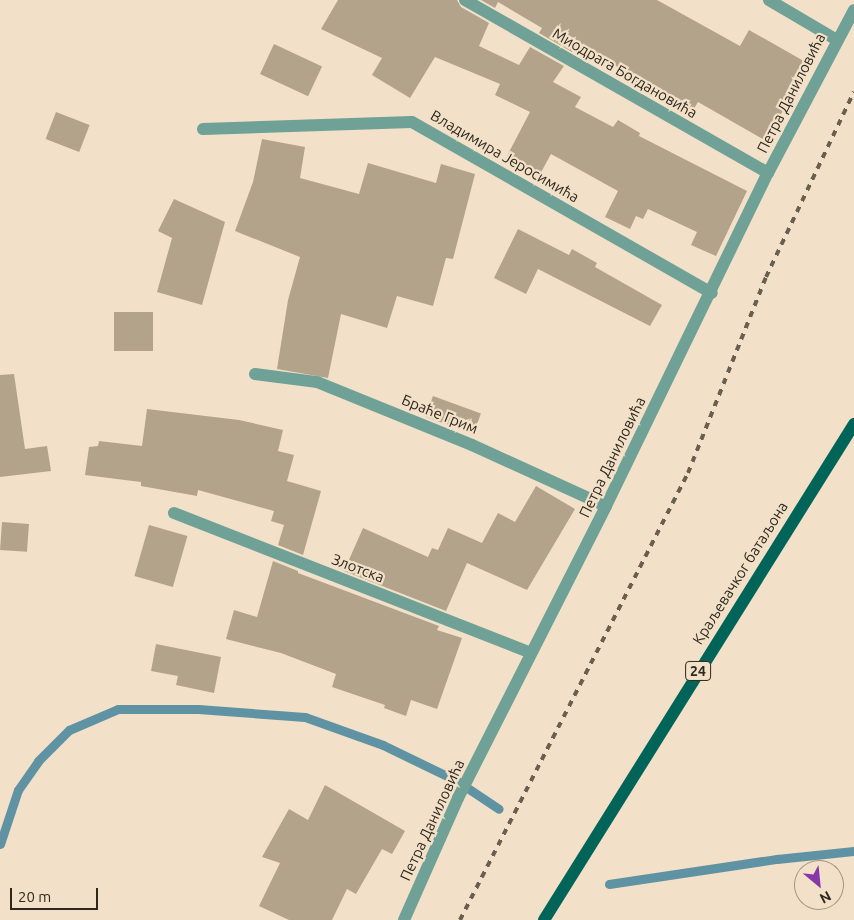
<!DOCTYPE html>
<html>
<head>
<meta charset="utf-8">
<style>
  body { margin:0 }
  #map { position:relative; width:854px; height:920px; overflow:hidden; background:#f2e1c8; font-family:Ubuntu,sans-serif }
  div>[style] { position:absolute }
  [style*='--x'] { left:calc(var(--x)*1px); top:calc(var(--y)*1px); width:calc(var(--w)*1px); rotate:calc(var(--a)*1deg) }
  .stream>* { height:9px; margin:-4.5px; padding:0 4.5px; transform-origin:4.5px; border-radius:4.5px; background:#5f93a3 }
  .building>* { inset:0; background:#b3a38b; transform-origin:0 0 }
  .minor>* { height:12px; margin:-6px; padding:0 6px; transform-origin:6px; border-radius:6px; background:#70a197 }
  .primary>* { height:12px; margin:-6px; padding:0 6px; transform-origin:6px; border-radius:6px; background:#006558 }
  .rail>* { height:4px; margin-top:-2px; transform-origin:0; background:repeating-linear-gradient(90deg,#685f51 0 6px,transparent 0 12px) }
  span { translate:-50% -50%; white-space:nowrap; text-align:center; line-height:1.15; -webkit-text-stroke:4.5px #f2e1c8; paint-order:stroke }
  .shield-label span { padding:1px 4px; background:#f2e1c8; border:1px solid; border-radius:4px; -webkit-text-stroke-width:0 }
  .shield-label { font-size:14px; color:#2d271d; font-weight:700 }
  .street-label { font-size:15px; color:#2d271d }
  .north { position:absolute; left:794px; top:860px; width:50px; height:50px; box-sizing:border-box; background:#f2e1c8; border:1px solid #a39784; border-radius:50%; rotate:152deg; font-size:14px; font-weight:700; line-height:20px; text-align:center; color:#2d271d }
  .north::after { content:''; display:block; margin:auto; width:18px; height:22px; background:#8638a8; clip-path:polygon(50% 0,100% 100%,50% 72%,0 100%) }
  .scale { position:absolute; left:10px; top:888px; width:88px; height:22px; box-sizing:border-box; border:2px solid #2d271d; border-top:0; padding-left:6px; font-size:15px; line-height:18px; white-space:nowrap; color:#2d271d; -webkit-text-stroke:4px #f2e1c8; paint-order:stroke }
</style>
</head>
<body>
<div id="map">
  <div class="stream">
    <div style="--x:0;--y:844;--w:57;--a:-71.6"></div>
    <div style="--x:18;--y:790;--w:35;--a:-55"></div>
    <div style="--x:38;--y:761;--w:44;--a:-45"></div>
    <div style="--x:69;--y:730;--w:53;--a:-23.2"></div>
    <div style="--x:118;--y:709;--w:80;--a:0"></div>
    <div style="--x:198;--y:709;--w:107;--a:4.3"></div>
    <div style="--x:305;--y:717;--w:83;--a:19.7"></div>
    <div style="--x:383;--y:745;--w:82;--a:25.9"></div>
    <div style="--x:457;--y:781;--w:50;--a:33.7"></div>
    <div style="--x:609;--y:884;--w:170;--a:-8.5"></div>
    <div style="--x:777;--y:859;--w:77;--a:-5.9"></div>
  </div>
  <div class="building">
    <div style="clip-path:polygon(338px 0,457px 0,461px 7px,489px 23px,479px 46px,519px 65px,530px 47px,564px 66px,553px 82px,581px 97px,575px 107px,613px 127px,618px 120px,640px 133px,639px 136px,747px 191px,716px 256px,691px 245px,697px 232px,648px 209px,643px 219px,636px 216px,630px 229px,605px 217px,618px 191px,551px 154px,539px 176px,507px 156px,530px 112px,495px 95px,500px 84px,435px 57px,410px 98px,372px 75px,382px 58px,321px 29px)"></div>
    <div style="clip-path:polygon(481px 0,657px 0,740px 46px,749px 30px,809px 64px,766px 141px,698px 102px,692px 112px,647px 85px,645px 88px,619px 73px,621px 69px,578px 43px,572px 52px,539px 33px,542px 28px,498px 2px,495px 8px)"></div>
    <div style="left:274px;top:44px;width:53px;height:33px;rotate:25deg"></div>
    <div style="left:56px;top:112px;width:36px;height:29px;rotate:21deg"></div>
    <div style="clip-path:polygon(262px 139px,305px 147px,300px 178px,359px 194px,368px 163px,436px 183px,441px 164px,475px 174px,453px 259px,446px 258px,433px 306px,397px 296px,387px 328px,341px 314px,328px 378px,277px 369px,288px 300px,300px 257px,235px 231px,253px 182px)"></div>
    <div style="clip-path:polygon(174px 199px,225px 222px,202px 305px,157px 292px,172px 238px,158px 231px)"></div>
    <div style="clip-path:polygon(518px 229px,569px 255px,572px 249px,597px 263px,595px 267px,662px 305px,650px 326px,538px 269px,526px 294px,494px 278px)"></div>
    <div style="left:114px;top:312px;width:39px;height:39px"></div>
    <div style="clip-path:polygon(14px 374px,25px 449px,47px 446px,51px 471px,0 477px,0 375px)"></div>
    <div style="left:433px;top:396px;width:51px;height:22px;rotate:20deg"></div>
    <div style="clip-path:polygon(147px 409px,239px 420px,283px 430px,278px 451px,294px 455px,287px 481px,321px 491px,303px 555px,278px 545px,284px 525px,271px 521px,274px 511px,198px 490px,197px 496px,141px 486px,141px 482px,85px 475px,89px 447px,98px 446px,99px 441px,142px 446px)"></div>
    <div style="clip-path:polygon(536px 486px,575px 509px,527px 590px,467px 563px,446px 611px,344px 571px,363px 528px,428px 557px,432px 548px,438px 550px,448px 528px,482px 543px,498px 513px,515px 522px)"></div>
    <div style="left:2px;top:522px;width:27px;height:28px;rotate:4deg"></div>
    <div style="left:149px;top:525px;width:40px;height:53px;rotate:16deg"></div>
    <div style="clip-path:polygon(273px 561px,298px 571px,298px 573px,439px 626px,437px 630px,462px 638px,437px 709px,411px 700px,406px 716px,384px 708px,385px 705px,332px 687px,336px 674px,281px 653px,226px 639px,234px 610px,257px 617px)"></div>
    <div style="clip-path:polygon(156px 644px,221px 657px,214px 693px,176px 685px,178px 676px,151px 671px)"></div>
    <div style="clip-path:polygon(325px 785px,405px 831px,392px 854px,382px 849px,356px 894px,347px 889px,332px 920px,289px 920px,259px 906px,280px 863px,262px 857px,289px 809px,308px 820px)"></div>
  </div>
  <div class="minor">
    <div style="--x:465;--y:0;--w:349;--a:29.7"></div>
    <div style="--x:769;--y:0;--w:79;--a:30.5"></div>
    <div style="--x:203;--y:129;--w:209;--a:-1.9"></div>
    <div style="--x:412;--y:122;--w:345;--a:29.7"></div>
    <div style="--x:255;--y:374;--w:63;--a:7.4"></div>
    <div style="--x:317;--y:382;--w:167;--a:22.1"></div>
    <div style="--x:472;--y:445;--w:147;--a:24.5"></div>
    <div style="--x:174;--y:513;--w:383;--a:21.4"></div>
    <div style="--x:404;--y:920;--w:133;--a:-66.1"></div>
    <div style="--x:458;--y:798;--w:327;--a:-63.1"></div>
    <div style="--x:606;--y:506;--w:370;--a:-64.1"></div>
    <div style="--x:768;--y:173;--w:184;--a:-62.2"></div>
  </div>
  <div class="primary">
    <div style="--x:544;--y:920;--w:585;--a:-57.99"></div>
  </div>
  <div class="rail">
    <div style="--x:460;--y:920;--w:502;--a:-62.98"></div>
    <div style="--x:688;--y:473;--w:211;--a:-68.3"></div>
    <div style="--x:766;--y:277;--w:205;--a:-64.6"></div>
  </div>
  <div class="shield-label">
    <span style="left:698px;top:671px">24</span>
  </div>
  <div class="street-label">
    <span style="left:625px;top:73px;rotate:30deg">Миодрага Богдановића</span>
    <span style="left:791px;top:93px;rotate:-63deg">Петра Даниловића</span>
    <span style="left:505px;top:156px;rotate:30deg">Владимира Јеросимића</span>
    <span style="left:440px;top:414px;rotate:22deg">Браће Грим</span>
    <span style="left:612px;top:457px;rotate:-64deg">Петра Даниловића</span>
    <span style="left:358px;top:568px;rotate:21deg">Злотска</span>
    <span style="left:740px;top:573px;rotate:-58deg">Краљевачког батаљона</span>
    <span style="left:432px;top:820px;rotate:-65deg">Петра Даниловића</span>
  </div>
  <div class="north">N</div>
  <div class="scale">20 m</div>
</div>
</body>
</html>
